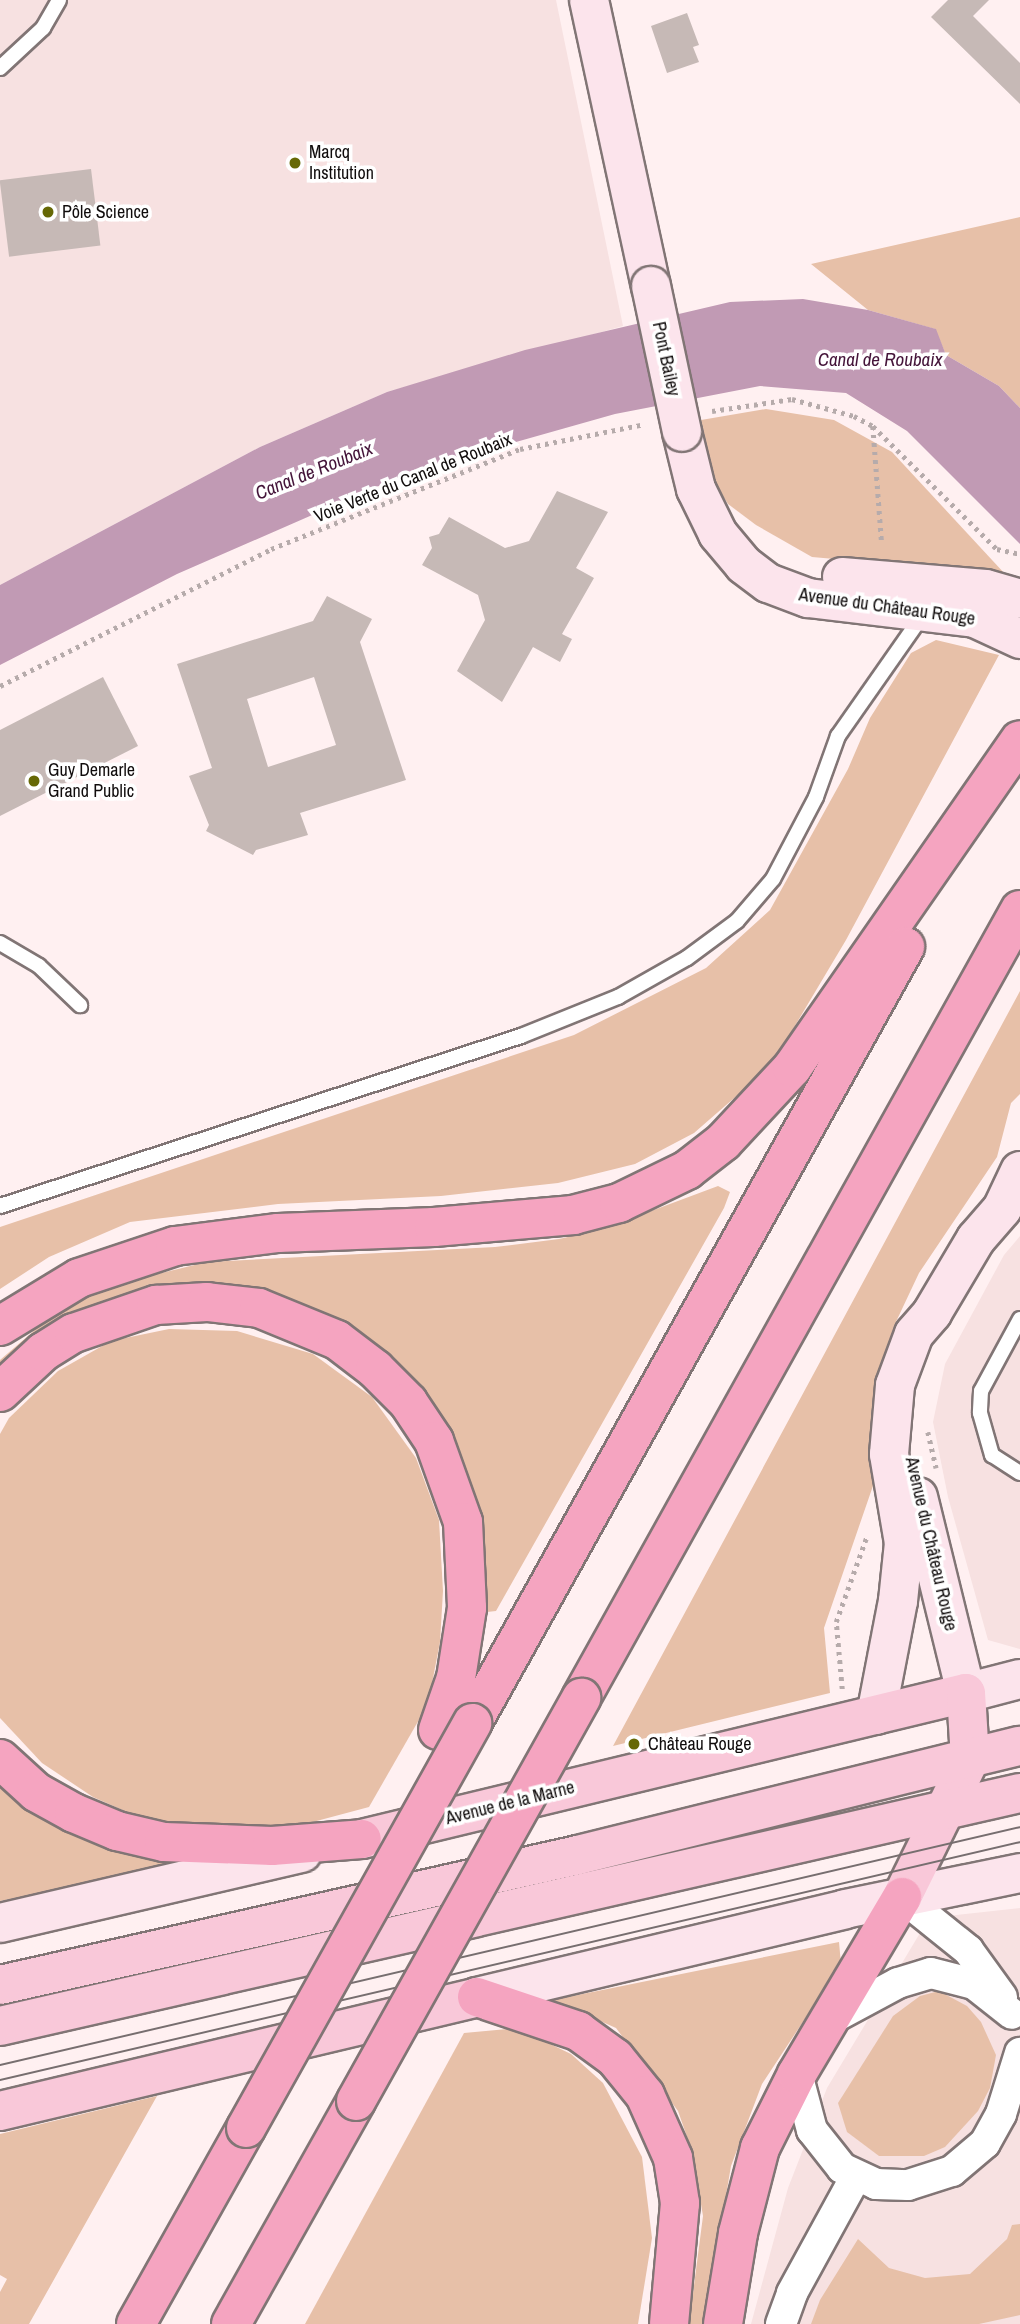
<!DOCTYPE html>
<html>
<head>
<meta charset="utf-8">
<style>
  body { margin:0 }
  #map { position:relative; width:1020px; height:2324px; overflow:hidden; background:#fff0f1; font-family:"Archivo Narrow",sans-serif }
  div>[style] { position:absolute }
  [style*='--x'] { left:calc(var(--x)*1px); top:calc(var(--y)*1px); width:calc(var(--w)*1px); rotate:calc(var(--a)*1deg) }
  .built>* { inset:0; background:#f7e1e1 }
  .green>* { inset:0; background:#e7c0a8 }
  .water>* { inset:0; background:#c19ab4 }
  .building>* { inset:0; background:#c6b9b6; transform-origin:0 0 }
  .path>* { height:4.5px; margin-top:-2.25px; transform-origin:0; background:repeating-linear-gradient(90deg,#b6abab 0 3.5px,transparent 0 8.5px) }
  .roads { filter:drop-shadow(2px 0 #817575) drop-shadow(-2px 0 #817575) drop-shadow(0 2px #817575) drop-shadow(0 -2px #817575) }
  .lane>* { height:14px; margin:-7px; padding:0 7px; transform-origin:7px; border-radius:7px; background:#fff }
  .street>* { height:30px; margin:-15px; padding:0 15px; transform-origin:15px; border-radius:15px; background:#fff }
  .secondary>* { height:38px; margin:-19px; padding:0 19px; transform-origin:19px; border-radius:19px; background:#fce4ec }
  .primary>* { height:38px; margin:-19px; padding:0 19px; transform-origin:19px; border-radius:19px; background:#f9c8d9 }
  .highway>* { height:38px; margin:-19px; padding:0 19px; transform-origin:19px; border-radius:19px; background:#f5a4c0 }
  .tram>* { height:2px; margin:-1px; padding:0 1px; transform-origin:1px; border-radius:1px; background:#776e6f }
  .bridges { filter:drop-shadow(2px 0 #817575) drop-shadow(-2px 0 #817575) drop-shadow(0 2px #817575) drop-shadow(0 -2px #817575) }
  .secondary-bridge>* { height:38px; margin:-19px; padding:0 19px; transform-origin:19px; border-radius:19px; background:#fce4ec }
  .highway-bridge>* { height:38px; margin:-19px; padding:0 19px; transform-origin:19px; border-radius:19px; background:#f5a4c0 }
  .dots>* { width:19px; height:19px; translate:-50% -50%; box-sizing:border-box; border:4px solid #fff; border-radius:50% }
  span { translate:-50% -50%; white-space:nowrap; text-align:center; line-height:1.15; -webkit-text-stroke:7px #fff; paint-order:stroke }
  .poi-label { font-size:18px; color:#100c0c }
  .left { translate:0 -50%; text-align:left }
  .street-label { font-size:18px; color:#100c0c }
  .water-label { font-size:19px; color:#441439; font-style:italic }
</style>
</head>
<body>
<div id="map">
  <div class="built">
    <div style="clip-path:polygon(0 0,556px 0,623px 326px,387px 392px,260px 447px,0 585px)"></div>
    <div style="clip-path:polygon(1020px 1236px,1020px 1649px,988px 1640px,948px 1497px,933px 1422px,945px 1364px,1004px 1255px)"></div>
    <div style="clip-path:polygon(1020px 1908px,1020px 2324px,751px 2324px,788px 2188px,827px 2088px,920px 1933px,947px 1916px)"></div>
  </div>
  <div class="green">
    <div style="clip-path:polygon(1020px 217px,1020px 408px,999px 386px,946px 355px,935px 329px,868px 310px,811px 264px)"></div>
    <div style="clip-path:polygon(766px 409px,834px 420px,892px 452px,1005px 574px,812px 557px,756px 525px,728px 504px,716px 485px,701px 420px)"></div>
    <div style="clip-path:polygon(936px 640px,999px 655px,846px 940px,771px 1066px,694px 1133px,635px 1164px,558px 1183px,441px 1196px,278px 1204px,130px 1222px,49px 1257px,0 1289px,0 1227px,574px 1035px,706px 968px,770px 910px,848px 769px,870px 718px,911px 653px)"></div>
    <div style="clip-path:polygon(1020px 991px,1020px 1094px,1011px 1103px,997px 1157px,919px 1273px,894px 1326px,881px 1388px,875px 1480px,824px 1628px,830px 1693px,613px 1746px)"></div>
    <div style="clip-path:polygon(718px 1186px,730px 1192px,724px 1208px,496px 1611px,487px 1612px,482px 1600px,426px 1404px,232px 1292px,0 1376px,0 1360px,50px 1317px,94px 1294px,149px 1276px,207px 1262px,495px 1247px,559px 1239px,603px 1229px)"></div>
    <div style="clip-path:polygon(169px 1329px,237px 1331px,313px 1354px,372px 1397px,416px 1458px,439px 1520px,443px 1591px,440px 1642px,428px 1704px,369px 1807px,294px 1827px,228px 1830px,152px 1823px,93px 1797px,42px 1763px,0 1718px,0 1434px,9px 1418px,58px 1371px,111px 1341px)"></div>
    <div style="clip-path:polygon(0 1775px,171px 1858px,184px 1865px,0 1901px)"></div>
    <div style="clip-path:polygon(839px 1942px,841px 1964px,762px 2084px,731px 2166px,704px 2324px,689px 2324px,703px 2216px,692px 2151px,678px 2111px,616px 2028px,553px 2000px)"></div>
    <div style="clip-path:polygon(939px 1991px,967px 2006px,981px 2022px,996px 2055px,990px 2088px,978px 2111px,945px 2147px,924px 2156px,879px 2156px,847px 2132px,838px 2103px,893px 2016px,920px 1996px)"></div>
    <div style="clip-path:polygon(517px 2028px,571px 2054px,603px 2083px,642px 2157px,652px 2238px,638px 2324px,305px 2324px,464px 2033px)"></div>
    <div style="clip-path:polygon(157px 2096px,29px 2324px,0 2324px,0 2292px,7px 2279px,0 2275px,0 2134px)"></div>
    <div style="clip-path:polygon(1020px 2224px,1020px 2315px,979px 2324px,811px 2324px,820px 2300px,858px 2239px,889px 2268px,925px 2278px,970px 2274px,1007px 2239px,1012px 2225px)"></div>
  </div>
  <div class="water">
    <div style="clip-path:polygon(803px 299px,868px 310px,936px 329px,946px 355px,999px 386px,1020px 408px,1020px 544px,907px 431px,846px 393px,760px 386px,615px 414px,413px 471px,177px 574px,0 665px,0 585px,260px 447px,387px 392px,525px 350px,730px 302px)"></div>
  </div>
  <div class="building">
    <div style="clip-path:polygon(948px 0,989px 0,973px 16px,1020px 63px,1020px 104px,931px 17px)"></div>
    <div style="clip-path:polygon(687px 13px,699px 45px,693px 47px,699px 62px,667px 73px,651px 26px)"></div>
    <div style="left:91px;top:169px;width:77px;height:92px;rotate:83deg"></div>
    <div style="clip-path:polygon(557px 491px,608px 512px,576px 568px,594px 578px,562px 634px,572px 639px,560px 662px,533px 647px,502px 702px,457px 671px,485px 620px,478px 595px,422px 565px,432px 548px,429px 537px,439px 534px,449px 517px,505px 548px,529px 541px)"></div>
    <div style="clip-path:polygon(evenodd,327px 596px,372px 619px,360px 642px,406px 780px,300px 813px,308px 835px,256px 850px,253px 855px,206px 831px,209px 825px,189px 776px,212px 768px,177px 664px,313px 621px,327px 596px,314px 677px,336px 745px,268px 767px,247px 699px,314px 677px)"></div>
    <div style="clip-path:polygon(103px 677px,138px 746px,0 816px,0 730px)"></div>
  </div>
  <div class="path">
    <div style="--x:712;--y:411;--w:81;--a:-8.5"></div>
    <div style="--x:792;--y:399;--w:64;--a:15.3"></div>
    <div style="--x:854;--y:416;--w:21;--a:28"></div>
    <div style="--x:873;--y:426;--w:175;--a:44.8"></div>
    <div style="--x:997;--y:549;--w:24;--a:12"></div>
    <div style="--x:873;--y:426;--w:119;--a:85.7"></div>
    <div style="--x:0;--y:686;--w:304;--a:-26.8"></div>
    <div style="--x:271;--y:549;--w:268;--a:-21.9"></div>
    <div style="--x:520;--y:449;--w:127;--a:-11.3"></div>
    <div style="--x:928;--y:1432;--w:37;--a:77"></div>
    <div style="--x:842;--y:1689;--w:67;--a:-95.1"></div>
    <div style="--x:836;--y:1622;--w:91;--a:-70.2"></div>
  </div>
  <div class="roads">
    <div class="lane">
      <div style="--x:0;--y:68;--w:59;--a:-42.9"></div>
      <div style="--x:43;--y:28;--w:32;--a:-60"></div>
      <div style="--x:0;--y:943;--w:45;--a:30.5"></div>
      <div style="--x:39;--y:966;--w:57;--a:43.6"></div>
      <div style="--x:0;--y:1206;--w:548;--a:-18.07"></div>
      <div style="--x:521;--y:1036;--w:105;--a:-21.9"></div>
      <div style="--x:618;--y:997;--w:79;--a:-29.5"></div>
      <div style="--x:687;--y:958;--w:62;--a:-36.5"></div>
      <div style="--x:737;--y:921;--w:55;--a:-49.4"></div>
      <div style="--x:773;--y:879;--w:93;--a:-62.3"></div>
      <div style="--x:816;--y:797;--w:65;--a:-70.2"></div>
      <div style="--x:838;--y:736;--w:146;--a:-55"></div>
      <div style="--x:1020;--y:1319;--w:82;--a:118.4"></div>
      <div style="--x:981;--y:1391;--w:22;--a:93"></div>
      <div style="--x:980;--y:1413;--w:44;--a:74.1"></div>
      <div style="--x:992;--y:1455;--w:33;--a:33"></div>
    </div>
    <div class="street">
      <div style="--x:902;--y:1897;--w:85;--a:38.8"></div>
      <div style="--x:968;--y:1950;--w:58;--a:54.1"></div>
      <div style="--x:831;--y:2019;--w:76;--a:-28.2"></div>
      <div style="--x:898;--y:1983;--w:34;--a:-17"></div>
      <div style="--x:931;--y:1973;--w:44;--a:14.3"></div>
      <div style="--x:974;--y:1984;--w:48;--a:38.3"></div>
      <div style="--x:797;--y:2074;--w:58;--a:75"></div>
      <div style="--x:812;--y:2130;--w:48;--a:51.7"></div>
      <div style="--x:842;--y:2168;--w:38;--a:25"></div>
      <div style="--x:876;--y:2184;--w:32;--a:2"></div>
      <div style="--x:908;--y:2185;--w:46;--a:-17.7"></div>
      <div style="--x:952;--y:2171;--w:43;--a:-40.3"></div>
      <div style="--x:985;--y:2143;--w:33;--a:-61"></div>
      <div style="--x:1001;--y:2114;--w:64;--a:-72.7"></div>
      <div style="--x:781;--y:2324;--w:33;--a:-70"></div>
      <div style="--x:792;--y:2293;--w:133;--a:-61.3"></div>
    </div>
    <div class="secondary">
      <div style="--x:589;--y:0;--w:293;--a:77.8"></div>
      <div style="--x:682;--y:432;--w:59;--a:76.2"></div>
      <div style="--x:696;--y:489;--w:50;--a:63.9"></div>
      <div style="--x:718;--y:534;--w:40;--a:50"></div>
      <div style="--x:744;--y:565;--w:30;--a:37"></div>
      <div style="--x:768;--y:583;--w:43;--a:20.6"></div>
      <div style="--x:808;--y:598;--w:168;--a:6.8"></div>
      <div style="--x:975;--y:618;--w:50;--a:25"></div>
      <div style="--x:842;--y:577;--w:144;--a:4.8"></div>
      <div style="--x:986;--y:589;--w:35;--a:16"></div>
      <div style="--x:918;--y:1497;--w:202;--a:76.2"></div>
      <div style="--x:966;--y:1693;--w:56;--a:-14.5"></div>
      <div style="--x:876;--y:1715;--w:116;--a:-79.1"></div>
      <div style="--x:898;--y:1601;--w:58;--a:-84.1"></div>
      <div style="--x:904;--y:1543;--w:90;--a:-99.6"></div>
      <div style="--x:889;--y:1454;--w:69;--a:-85"></div>
      <div style="--x:895;--y:1385;--w:54;--a:-69.6"></div>
      <div style="--x:914;--y:1334;--w:28;--a:-49"></div>
      <div style="--x:932;--y:1313;--w:86;--a:-59.3"></div>
      <div style="--x:976;--y:1239;--w:40;--a:-49"></div>
      <div style="--x:1002;--y:1209;--w:42;--a:-64.7"></div>
      <div style="--x:0;--y:1923;--w:310;--a:-13.1"></div>
      <div style="--x:477;--y:1997;--w:378;--a:-13.4"></div>
      <div style="--x:845;--y:1909;--w:179;--a:-11.6"></div>
    </div>
    <div class="primary">
      <div style="--x:362;--y:1839;--w:621;--a:-13.59"></div>
      <div style="--x:966;--y:1693;--w:66;--a:86.5"></div>
      <div style="--x:970;--y:1759;--w:154;--a:116.2"></div>
      <div style="--x:0;--y:1985;--w:592;--a:-12.68"></div>
      <div style="--x:578;--y:1855;--w:455;--a:-13.9"></div>
      <div style="--x:0;--y:2026;--w:1046;--a:-12.87"></div>
      <div style="--x:0;--y:2111;--w:490;--a:-13.4"></div>
    </div>
    <div class="highway">
      <div style="--x:0;--y:1326;--w:92;--a:-31.3"></div>
      <div style="--x:79;--y:1278;--w:101;--a:-18.4"></div>
      <div style="--x:175;--y:1246;--w:104;--a:-7.2"></div>
      <div style="--x:278;--y:1233;--w:156;--a:-2.2"></div>
      <div style="--x:434;--y:1227;--w:140;--a:-4.9"></div>
      <div style="--x:573;--y:1215;--w:48;--a:-14.6"></div>
      <div style="--x:619;--y:1203;--w:76;--a:-25.9"></div>
      <div style="--x:687;--y:1170;--w:46;--a:-37.9"></div>
      <div style="--x:723;--y:1142;--w:101;--a:-47"></div>
      <div style="--x:792;--y:1068;--w:399;--a:-55.2"></div>
      <div style="--x:0;--y:1392;--w:59;--a:-42.9"></div>
      <div style="--x:43;--y:1352;--w:36;--a:-32"></div>
      <div style="--x:74;--y:1333;--w:87;--a:-18.9"></div>
      <div style="--x:156;--y:1305;--w:51;--a:-3.4"></div>
      <div style="--x:207;--y:1302;--w:52;--a:6.6"></div>
      <div style="--x:259;--y:1308;--w:84;--a:22.3"></div>
      <div style="--x:337;--y:1340;--w:48;--a:37.3"></div>
      <div style="--x:375;--y:1369;--w:47;--a:45"></div>
      <div style="--x:408;--y:1402;--w:47;--a:56.3"></div>
      <div style="--x:434;--y:1441;--w:86;--a:70.3"></div>
      <div style="--x:463;--y:1522;--w:86;--a:87.3"></div>
      <div style="--x:467;--y:1608;--w:71;--a:98.9"></div>
      <div style="--x:456;--y:1678;--w:55;--a:109.1"></div>
      <div style="--x:581;--y:1698;--w:902;--a:-60.88"></div>
      <div style="--x:472;--y:1723;--w:889;--a:-60.84"></div>
      <div style="--x:0;--y:1759;--w:49;--a:42.5"></div>
      <div style="--x:36;--y:1792;--w:43;--a:28.9"></div>
      <div style="--x:74;--y:1813;--w:47;--a:22.7"></div>
      <div style="--x:117;--y:1831;--w:48;--a:13.2"></div>
      <div style="--x:164;--y:1842;--w:108;--a:2.1"></div>
      <div style="--x:272;--y:1846;--w:90;--a:-4.4"></div>
      <div style="--x:477;--y:1997;--w:107;--a:18.6"></div>
      <div style="--x:578;--y:2031;--w:46;--a:36.1"></div>
      <div style="--x:615;--y:2058;--w:48;--a:51"></div>
      <div style="--x:645;--y:2095;--w:69;--a:66"></div>
      <div style="--x:673;--y:2158;--w:46;--a:81.2"></div>
      <div style="--x:680;--y:2203;--w:121;--a:95.2"></div>
      <div style="--x:136;--y:2324;--w:225;--a:-60.7"></div>
      <div style="--x:231;--y:2324;--w:256;--a:-60.7"></div>
      <div style="--x:723;--y:2324;--w:92;--a:-80.6"></div>
      <div style="--x:738;--y:2233;--w:88;--a:-75.5"></div>
      <div style="--x:760;--y:2148;--w:83;--a:-63.4"></div>
      <div style="--x:797;--y:2074;--w:206;--a:-59.3"></div>
    </div>
  </div>
  <div class="tram">
    <div style="--x:0;--y:2065;--w:1047;--a:-13.13"></div>
    <div style="--x:0;--y:2080;--w:1047;--a:-13.13"></div>
  </div>
  <div class="bridges">
    <div class="secondary-bridge">
      <div style="--x:651;--y:286;--w:149;--a:78"></div>
    </div>
    <div class="highway-bridge">
      <div style="--x:356;--y:2101;--w:462;--a:-60.8"></div>
      <div style="--x:246;--y:2128;--w:464;--a:-60.8"></div>
    </div>
  </div>
  <div class="dots">
    <div style="left:295px;top:163px;background:#666805"></div>
    <div style="left:48px;top:212px;background:#666805"></div>
    <div style="left:34px;top:781px;background:#666805"></div>
    <div style="left:634px;top:1744px;background:#666805"></div>
  </div>
  <div class="poi-label">
    <span class="left" style="left:309px;top:163px">Marcq<br>Institution</span>
    <span class="left" style="left:62px;top:212px">Pôle Science</span>
    <span class="left" style="left:48px;top:781px">Guy Demarle<br>Grand Public</span>
    <span class="left" style="left:648px;top:1744px">Château Rouge</span>
  </div>
  <div class="street-label">
    <span style="left:666px;top:359px;rotate:78deg">Pont Bailey</span>
    <span style="left:413px;top:478px;rotate:-22deg">Voie Verte du Canal de Roubaix</span>
    <span style="left:887px;top:607px;rotate:8deg">Avenue du Château Rouge</span>
    <span style="left:931px;top:1544px;rotate:77deg">Avenue du Château Rouge</span>
    <span style="left:510px;top:1803px;rotate:-14deg">Avenue de la Marne</span>
  </div>
  <div class="water-label">
    <span style="left:880px;top:360px">Canal de Roubaix</span>
    <span style="left:314px;top:471px;rotate:-22deg">Canal de Roubaix</span>
  </div>
</div>
</body>
</html>
